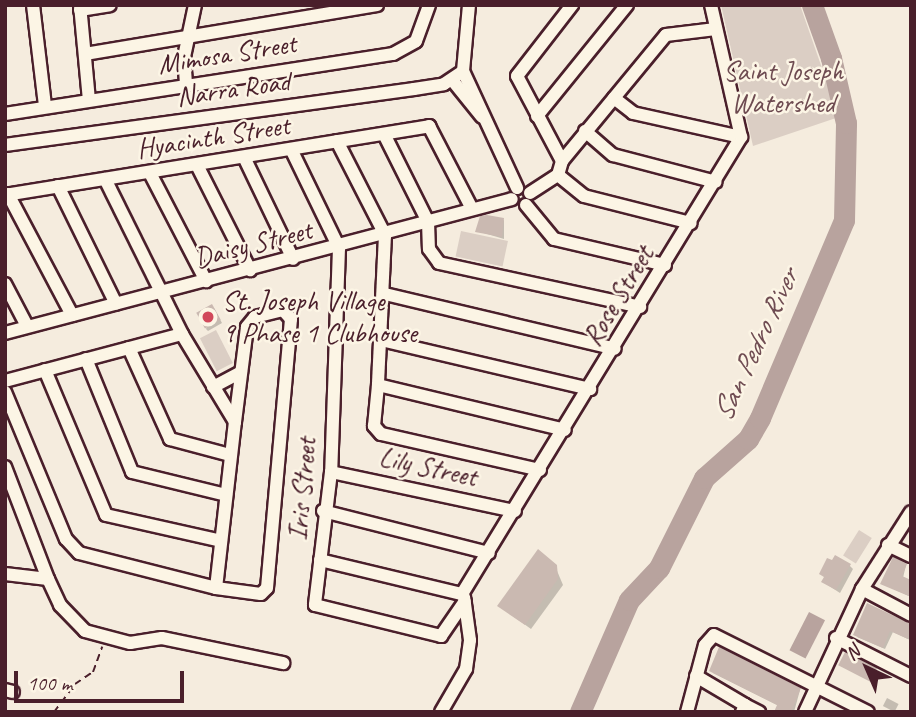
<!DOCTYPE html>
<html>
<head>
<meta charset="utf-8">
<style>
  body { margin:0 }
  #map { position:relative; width:916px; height:717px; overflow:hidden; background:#f5ecde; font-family:Caveat,sans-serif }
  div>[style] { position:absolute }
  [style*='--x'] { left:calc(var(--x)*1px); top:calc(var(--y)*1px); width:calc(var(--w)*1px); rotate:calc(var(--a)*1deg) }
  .green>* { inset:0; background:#dbcec4; transform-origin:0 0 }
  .water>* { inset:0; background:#b8a39e; transform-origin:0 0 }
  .shadow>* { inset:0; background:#0003; transform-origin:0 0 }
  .river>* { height:21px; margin:-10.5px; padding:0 10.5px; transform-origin:10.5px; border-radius:10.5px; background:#b8a39e }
  .building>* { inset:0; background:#cab9b1; transform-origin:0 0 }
  .path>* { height:2px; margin-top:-1px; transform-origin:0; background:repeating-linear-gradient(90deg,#4a1f2b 0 7px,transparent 0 12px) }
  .roads { filter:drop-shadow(2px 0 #4a1f2b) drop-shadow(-2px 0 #4a1f2b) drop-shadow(0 2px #4a1f2b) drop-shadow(0 -2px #4a1f2b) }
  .minor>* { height:12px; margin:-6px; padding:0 6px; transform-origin:6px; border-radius:6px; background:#fcf5e5 }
  .dots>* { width:19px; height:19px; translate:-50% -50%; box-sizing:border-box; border:4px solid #fcf5e5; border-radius:50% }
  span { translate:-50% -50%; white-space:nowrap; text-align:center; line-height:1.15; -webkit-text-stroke:5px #fcf5e5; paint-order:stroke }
  .street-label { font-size:28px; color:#4a1f2b }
  .park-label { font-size:28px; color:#6e4b51 }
  .poi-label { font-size:28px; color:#4a1f2b }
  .left { translate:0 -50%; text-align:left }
  .water-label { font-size:30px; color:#704d53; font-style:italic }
  .frame { position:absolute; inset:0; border:7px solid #4a1f2b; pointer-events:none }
  .north { position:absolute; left:832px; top:633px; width:70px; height:70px; -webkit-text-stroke:5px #fcf5e5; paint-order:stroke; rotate:316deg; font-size:19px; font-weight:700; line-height:28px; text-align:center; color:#4a1f2b }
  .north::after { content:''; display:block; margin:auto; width:24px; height:32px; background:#4a1f2b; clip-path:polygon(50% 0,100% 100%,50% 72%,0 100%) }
  .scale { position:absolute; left:14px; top:671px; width:170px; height:32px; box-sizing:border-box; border:4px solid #4a1f2b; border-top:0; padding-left:9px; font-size:21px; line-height:24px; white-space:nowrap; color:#4a1f2b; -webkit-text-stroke:5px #fcf5e5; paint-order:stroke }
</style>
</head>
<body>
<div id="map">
  <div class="green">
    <div style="clip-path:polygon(721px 5px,800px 5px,839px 117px,753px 146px)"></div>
    <div style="left:461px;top:231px;width:48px;height:26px;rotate:12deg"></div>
    <div style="left:216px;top:330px;width:37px;height:18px;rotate:63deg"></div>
    <div style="left:859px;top:530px;width:15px;height:30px;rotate:32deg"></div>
  </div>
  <div class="water">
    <div style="left:809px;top:612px;width:18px;height:43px;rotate:27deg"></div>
  </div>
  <div class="shadow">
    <div style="clip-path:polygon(504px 220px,504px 239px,477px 231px)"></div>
    <div style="clip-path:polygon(214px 308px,222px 323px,208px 331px,206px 329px)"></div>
    <div style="clip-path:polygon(849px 565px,853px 569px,840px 593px,823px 582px)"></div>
    <div style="clip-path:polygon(906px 565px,903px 578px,911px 582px,911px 597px,883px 584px)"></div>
    <div style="clip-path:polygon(555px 566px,563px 585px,531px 629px,499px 606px)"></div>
    <div style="clip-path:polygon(911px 624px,910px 640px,893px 632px,885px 649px,857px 637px)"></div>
    <div style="clip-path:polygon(719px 649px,800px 690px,794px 712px,779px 712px,779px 706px,713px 673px)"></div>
    <div style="clip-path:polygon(841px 666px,876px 670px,878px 672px,874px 682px)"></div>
    <div style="left:887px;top:698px;width:13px;height:9px;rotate:27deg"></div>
  </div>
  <div class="river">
    <div style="--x:580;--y:712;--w:122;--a:-66.4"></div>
    <div style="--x:629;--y:600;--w:44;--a:-46.8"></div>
    <div style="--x:659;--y:568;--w:101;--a:-63.4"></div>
    <div style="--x:704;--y:478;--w:59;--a:-41.6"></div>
    <div style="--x:748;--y:439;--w:24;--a:-60"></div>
    <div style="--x:760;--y:418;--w:215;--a:-67"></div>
    <div style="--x:844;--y:220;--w:97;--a:-88.8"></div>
    <div style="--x:846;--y:123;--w:67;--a:-103"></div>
    <div style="--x:831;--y:58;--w:56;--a:-109.7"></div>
  </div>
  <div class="building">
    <div style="clip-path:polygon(487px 215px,504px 218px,502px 237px,475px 232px,480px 216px)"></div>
    <div style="left:212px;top:304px;width:18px;height:18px;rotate:61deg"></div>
    <div style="clip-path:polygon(538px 549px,557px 565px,558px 579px,525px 625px,497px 606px)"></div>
    <div style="clip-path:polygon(835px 555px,851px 564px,836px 590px,821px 582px,824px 577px,819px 574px,827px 558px,832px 560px)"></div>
    <div style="clip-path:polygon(893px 557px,907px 564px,902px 576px,911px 580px,911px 597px,880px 584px)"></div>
    <div style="clip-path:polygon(867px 603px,911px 624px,908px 639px,890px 631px,883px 648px,853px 635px)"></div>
    <div style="clip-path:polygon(719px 647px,801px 688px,791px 712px,774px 712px,777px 705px,709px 671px)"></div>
    <div style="left:845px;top:652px;width:36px;height:15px;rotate:27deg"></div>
  </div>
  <div class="path">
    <div style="--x:54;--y:712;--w:35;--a:-53"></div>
    <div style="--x:75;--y:684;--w:22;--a:-34"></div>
    <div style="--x:93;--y:672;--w:27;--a:-70"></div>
  </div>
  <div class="roads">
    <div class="minor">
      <div style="--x:33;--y:5;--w:102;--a:83.2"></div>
      <div style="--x:80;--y:5;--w:95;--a:84.6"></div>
      <div style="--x:80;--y:10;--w:30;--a:-9"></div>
      <div style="--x:85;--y:54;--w:296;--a:-9.5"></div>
      <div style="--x:463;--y:71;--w:129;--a:65.2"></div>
      <div style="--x:463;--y:71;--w:66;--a:-84.8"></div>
      <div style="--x:453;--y:81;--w:46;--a:51.1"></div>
      <div style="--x:186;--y:84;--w:27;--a:-94"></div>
      <div style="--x:184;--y:57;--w:53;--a:-78.1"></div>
      <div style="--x:614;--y:98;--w:24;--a:38"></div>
      <div style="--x:633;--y:113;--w:111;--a:12.5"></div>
      <div style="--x:5;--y:114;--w:393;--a:-8.8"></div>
      <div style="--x:393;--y:54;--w:26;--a:-29"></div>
      <div style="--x:416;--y:41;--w:38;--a:-70"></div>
      <div style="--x:537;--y:116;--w:143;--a:-51"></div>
      <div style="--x:585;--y:131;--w:37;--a:41"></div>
      <div style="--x:613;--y:155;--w:106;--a:14.7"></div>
      <div style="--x:384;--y:134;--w:98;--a:63.4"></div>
      <div style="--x:428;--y:222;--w:27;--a:88"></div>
      <div style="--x:429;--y:249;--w:17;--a:54"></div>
      <div style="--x:439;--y:263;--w:206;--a:12.3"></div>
      <div style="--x:337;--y:141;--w:106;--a:62.9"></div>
      <div style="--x:385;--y:235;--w:150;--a:92.7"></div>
      <div style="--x:5;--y:145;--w:413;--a:-7.8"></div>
      <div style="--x:414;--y:89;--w:30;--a:-9"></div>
      <div style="--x:444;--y:84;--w:23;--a:-34"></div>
      <div style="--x:291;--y:149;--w:110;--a:64.1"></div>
      <div style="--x:339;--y:248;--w:224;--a:92"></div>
      <div style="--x:331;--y:472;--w:134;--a:96.9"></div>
      <div style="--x:315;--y:605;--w:130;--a:13.8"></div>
      <div style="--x:441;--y:636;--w:42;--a:-55.6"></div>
      <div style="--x:244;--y:157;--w:113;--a:64.3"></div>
      <div style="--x:562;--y:161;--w:96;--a:-117.9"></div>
      <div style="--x:517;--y:76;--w:90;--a:-52.2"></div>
      <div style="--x:197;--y:165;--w:118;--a:63.2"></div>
      <div style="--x:150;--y:173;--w:122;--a:62.6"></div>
      <div style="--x:558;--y:175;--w:33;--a:39"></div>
      <div style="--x:584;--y:196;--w:110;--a:14.2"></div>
      <div style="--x:58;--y:186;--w:131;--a:63.8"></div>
      <div style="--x:530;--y:193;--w:33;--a:-33"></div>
      <div style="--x:558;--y:175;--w:15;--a:-74"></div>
      <div style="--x:562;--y:161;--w:163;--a:-50.5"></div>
      <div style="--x:666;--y:35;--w:50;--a:-6.8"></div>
      <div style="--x:8;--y:194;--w:137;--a:62.1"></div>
      <div style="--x:5;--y:195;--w:430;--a:-9.2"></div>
      <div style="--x:429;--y:126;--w:93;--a:62.6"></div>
      <div style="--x:526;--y:205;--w:44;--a:50.5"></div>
      <div style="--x:554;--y:239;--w:114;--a:13.2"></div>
      <div style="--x:5;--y:284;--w:47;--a:62.4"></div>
      <div style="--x:385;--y:294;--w:236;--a:13.4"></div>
      <div style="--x:5;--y:333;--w:524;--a:-14.8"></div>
      <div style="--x:381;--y:340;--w:215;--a:13.2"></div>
      <div style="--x:129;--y:348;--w:100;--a:65.7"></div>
      <div style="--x:170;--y:439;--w:62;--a:14.9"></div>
      <div style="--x:86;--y:359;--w:122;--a:67.8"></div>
      <div style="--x:132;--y:472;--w:97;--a:13.7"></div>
      <div style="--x:45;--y:370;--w:157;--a:67.2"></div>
      <div style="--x:106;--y:515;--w:118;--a:12.7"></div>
      <div style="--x:5;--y:381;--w:183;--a:-14.9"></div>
      <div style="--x:213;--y:387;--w:32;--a:-28"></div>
      <div style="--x:5;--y:392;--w:159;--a:67.5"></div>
      <div style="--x:66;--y:539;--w:19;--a:47"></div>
      <div style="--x:79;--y:553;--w:141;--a:14.3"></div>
      <div style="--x:216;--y:588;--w:167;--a:-83.5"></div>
      <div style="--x:235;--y:422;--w:103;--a:-121.1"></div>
      <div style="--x:182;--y:334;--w:173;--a:-116.4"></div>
      <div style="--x:5;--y:467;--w:120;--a:69"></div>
      <div style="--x:48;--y:579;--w:29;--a:65"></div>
      <div style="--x:60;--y:605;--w:36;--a:46"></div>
      <div style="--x:85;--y:631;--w:47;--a:14.9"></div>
      <div style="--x:130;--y:643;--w:32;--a:-9"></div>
      <div style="--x:162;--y:638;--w:124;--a:11.7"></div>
      <div style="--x:540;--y:470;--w:163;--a:-167.2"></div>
      <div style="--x:381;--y:434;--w:11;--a:-131"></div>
      <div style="--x:374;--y:426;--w:41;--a:-84.4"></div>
      <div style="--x:378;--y:385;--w:192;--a:13.5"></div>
      <div style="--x:331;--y:472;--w:188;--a:12"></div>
      <div style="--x:323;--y:511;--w:171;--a:14.2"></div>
      <div style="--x:888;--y:545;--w:25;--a:26"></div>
      <div style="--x:320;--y:560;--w:146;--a:13.5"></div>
      <div style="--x:5;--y:574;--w:43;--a:6.6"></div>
      <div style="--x:216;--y:588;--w:45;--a:7.6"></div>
      <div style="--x:261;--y:594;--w:8;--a:-45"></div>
      <div style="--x:267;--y:588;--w:270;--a:-84.9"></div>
      <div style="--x:291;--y:319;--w:12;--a:-132"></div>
      <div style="--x:283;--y:310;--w:29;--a:166"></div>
      <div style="--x:255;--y:317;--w:13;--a:129"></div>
      <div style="--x:247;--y:327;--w:96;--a:97.2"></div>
      <div style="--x:862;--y:589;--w:55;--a:28"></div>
      <div style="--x:462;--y:594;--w:535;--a:-58.6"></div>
      <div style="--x:741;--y:137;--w:135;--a:-102.8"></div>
      <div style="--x:836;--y:638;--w:84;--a:26.9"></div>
      <div style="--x:696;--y:676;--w:57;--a:30.6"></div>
      <div style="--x:745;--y:705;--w:8;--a:113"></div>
      <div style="--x:5;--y:690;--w:8;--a:14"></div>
      <div style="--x:745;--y:705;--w:16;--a:27"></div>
      <div style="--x:441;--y:712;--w:50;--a:-59.8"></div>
      <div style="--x:466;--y:669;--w:29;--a:-82"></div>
      <div style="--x:470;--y:640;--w:43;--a:-97.9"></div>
      <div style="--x:687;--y:712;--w:69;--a:-75"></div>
      <div style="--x:705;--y:645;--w:13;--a:-48"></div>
      <div style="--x:714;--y:635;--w:172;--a:26.6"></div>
      <div style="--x:805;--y:712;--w:136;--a:-65.1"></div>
      <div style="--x:862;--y:589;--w:91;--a:-57.5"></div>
    </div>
  </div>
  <div class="dots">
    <div style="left:208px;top:317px;background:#d1495b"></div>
  </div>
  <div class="street-label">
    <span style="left:227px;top:54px;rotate:-9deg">Mimosa Street</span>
    <span style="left:233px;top:89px;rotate:-8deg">Narra Road</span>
    <span style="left:213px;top:137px;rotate:-9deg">Hyacinth Street</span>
    <span style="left:253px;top:244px;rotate:-14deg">Daisy Street</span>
    <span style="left:618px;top:296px;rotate:-59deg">Rose Street</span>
    <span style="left:428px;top:467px;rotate:12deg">Lily Street</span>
    <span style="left:302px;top:489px;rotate:-85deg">Iris Street</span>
  </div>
  <div class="park-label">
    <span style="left:783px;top:87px">Saint Joseph<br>Watershed</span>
  </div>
  <div class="poi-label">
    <span class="left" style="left:222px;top:317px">St. Joseph Village<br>9 Phase 1 Clubhouse</span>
  </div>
  <div class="water-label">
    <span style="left:755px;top:345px;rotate:-65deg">San Pedro River</span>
  </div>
  <div class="frame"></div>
  <div class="north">N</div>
  <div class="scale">100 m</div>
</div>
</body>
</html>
